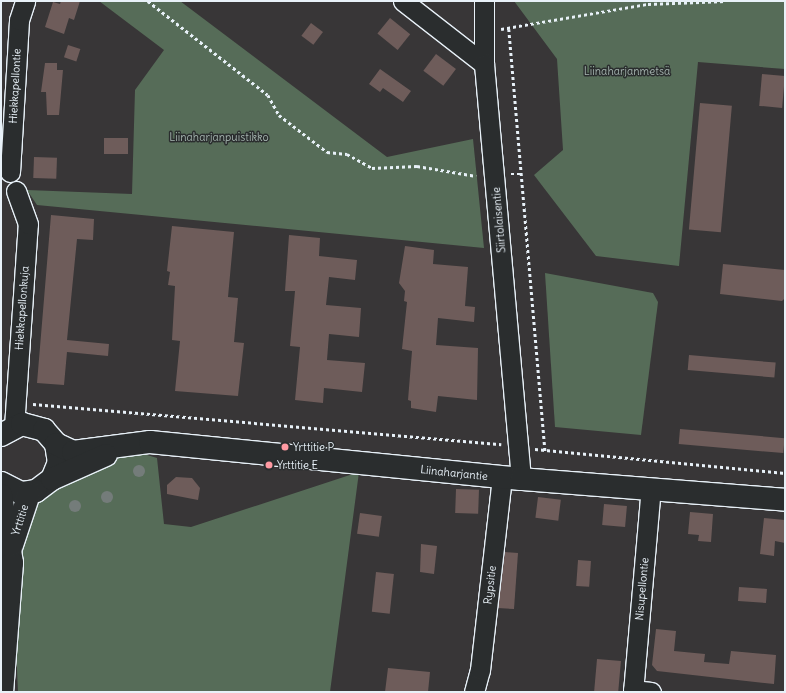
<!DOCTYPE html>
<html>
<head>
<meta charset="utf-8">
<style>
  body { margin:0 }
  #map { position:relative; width:786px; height:693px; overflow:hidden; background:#383637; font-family:Delius,sans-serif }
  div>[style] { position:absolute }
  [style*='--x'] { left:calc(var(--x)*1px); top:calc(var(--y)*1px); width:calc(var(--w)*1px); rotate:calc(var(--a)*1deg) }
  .green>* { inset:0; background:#566c58 }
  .building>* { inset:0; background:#6e5c5a; transform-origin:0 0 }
  .path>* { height:2.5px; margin-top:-1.25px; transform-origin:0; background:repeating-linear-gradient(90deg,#e8f1f8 0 3px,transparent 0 6px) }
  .roads { filter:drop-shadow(1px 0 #e8f1f8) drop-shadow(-1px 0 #e8f1f8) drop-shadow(0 1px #e8f1f8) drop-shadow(0 -1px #e8f1f8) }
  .street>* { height:19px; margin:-9.5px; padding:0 9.5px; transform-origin:9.5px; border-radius:9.5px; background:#2a2d2e }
  .secondary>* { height:22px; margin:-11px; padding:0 11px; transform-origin:11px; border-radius:11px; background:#2a2d2e }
  .trees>* { width:12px; height:12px; margin:-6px; border-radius:50%; background:#747c7a }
  .dots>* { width:11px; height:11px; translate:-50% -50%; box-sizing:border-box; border:2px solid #2a2d2e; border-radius:50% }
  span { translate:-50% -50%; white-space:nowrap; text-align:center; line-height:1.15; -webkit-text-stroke:3px #2a2d2e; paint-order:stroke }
  .park-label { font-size:11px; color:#a6b5b0 }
  .street-label { font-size:11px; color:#e8f1f8 }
  .poi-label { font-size:11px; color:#e8f1f8 }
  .left { translate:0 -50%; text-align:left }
  .frame { position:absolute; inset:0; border:2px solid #e8f1f8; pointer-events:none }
</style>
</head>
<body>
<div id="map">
  <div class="green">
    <div style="clip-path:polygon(99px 1px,180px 1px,387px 157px,473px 139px,484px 248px,37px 205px,27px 190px,132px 194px,135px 90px,164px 50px)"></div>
    <div style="clip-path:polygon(514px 1px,785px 1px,785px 69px,698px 62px,679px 266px,596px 256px,534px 175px,563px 150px,557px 59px)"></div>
    <div style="clip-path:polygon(545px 273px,653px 293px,658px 302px,641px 435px,555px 427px)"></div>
    <div style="clip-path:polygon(124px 448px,157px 458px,164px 524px,191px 527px,359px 472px,330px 692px,18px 692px,12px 563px,32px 497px)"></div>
  </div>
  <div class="building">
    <div style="clip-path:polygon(61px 1px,80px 1px,74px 20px,69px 18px,64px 34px,45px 27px,53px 2px,60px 4px)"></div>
    <div style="left:390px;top:18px;width:26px;height:20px;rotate:39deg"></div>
    <div style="left:311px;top:23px;width:15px;height:16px;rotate:37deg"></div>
    <div style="left:68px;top:45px;width:13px;height:13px;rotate:18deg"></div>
    <div style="left:436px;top:54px;width:25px;height:21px;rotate:37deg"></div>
    <div style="clip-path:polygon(45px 63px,57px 63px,57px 70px,63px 70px,59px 115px,47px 115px,46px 92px,41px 92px)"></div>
    <div style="clip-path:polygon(380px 69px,411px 91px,403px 102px,383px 88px,380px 92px,369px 84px)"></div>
    <div style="left:762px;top:74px;width:23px;height:32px;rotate:5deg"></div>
    <div style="left:700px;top:103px;width:32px;height:127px;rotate:5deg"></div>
    <div style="left:104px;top:138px;width:24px;height:16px"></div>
    <div style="left:34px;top:157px;width:23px;height:21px;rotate:2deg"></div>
    <div style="clip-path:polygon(51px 215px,94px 219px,93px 240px,77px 239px,67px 340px,109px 344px,108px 356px,67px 352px,64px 385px,37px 383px)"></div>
    <div style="clip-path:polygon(172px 226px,234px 232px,228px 297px,238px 298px,234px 342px,244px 343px,238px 396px,175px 391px,180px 341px,172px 340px,175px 286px,168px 285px,170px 272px,167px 271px)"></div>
    <div style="clip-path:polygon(289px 235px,320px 238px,319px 256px,357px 260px,355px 280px,329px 277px,326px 305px,361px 308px,359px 337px,329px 334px,327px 360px,365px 363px,362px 392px,324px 388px,323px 403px,295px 400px,300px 347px,290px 346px,295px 291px,285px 291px)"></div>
    <div style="clip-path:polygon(405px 246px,434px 250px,433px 264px,468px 267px,465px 306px,475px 307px,474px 322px,438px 318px,436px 345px,478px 348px,477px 400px,438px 396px,436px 412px,411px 408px,411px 401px,408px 400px,412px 351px,402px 349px,407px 302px,404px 301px,405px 291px,399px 283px)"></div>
    <div style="clip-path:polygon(723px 264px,785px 270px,785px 298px,782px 301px,720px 294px)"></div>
    <div style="left:689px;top:355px;width:87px;height:15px;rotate:5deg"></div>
    <div style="left:680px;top:429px;width:105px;height:15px;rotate:5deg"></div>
    <div style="clip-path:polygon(176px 477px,192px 478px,200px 488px,198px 500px,167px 494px,167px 485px)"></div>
    <div style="left:456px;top:489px;width:23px;height:24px;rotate:2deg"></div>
    <div style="left:538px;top:497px;width:23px;height:21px;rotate:7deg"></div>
    <div style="left:604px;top:504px;width:23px;height:21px;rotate:5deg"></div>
    <div style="clip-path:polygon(690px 512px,713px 514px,711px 542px,698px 541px,699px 535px,688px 534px)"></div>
    <div style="left:360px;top:513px;width:22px;height:21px;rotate:8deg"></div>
    <div style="clip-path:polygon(764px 518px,785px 520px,785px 543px,775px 541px,774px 556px,760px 554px)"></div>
    <div style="clip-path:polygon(421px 544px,437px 546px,434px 574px,420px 572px)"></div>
    <div style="clip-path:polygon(505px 552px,518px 553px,514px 609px,498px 608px)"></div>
    <div style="left:578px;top:560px;width:13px;height:26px;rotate:4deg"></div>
    <div style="left:376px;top:572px;width:18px;height:40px;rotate:6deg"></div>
    <div style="left:739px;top:587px;width:28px;height:14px;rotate:4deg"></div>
    <div style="clip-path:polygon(656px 629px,676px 631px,674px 651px,705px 654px,704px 662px,729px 664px,731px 651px,776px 655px,774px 684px,657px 671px,652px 665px)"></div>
    <div style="left:597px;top:659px;width:24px;height:33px;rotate:5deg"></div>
    <div style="clip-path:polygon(388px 668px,430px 672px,428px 692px,385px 692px)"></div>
  </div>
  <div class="path">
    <div style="--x:148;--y:1;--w:152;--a:38.1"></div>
    <div style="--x:268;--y:95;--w:23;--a:61"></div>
    <div style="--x:279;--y:115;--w:61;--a:37.6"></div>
    <div style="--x:327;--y:152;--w:20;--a:6"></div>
    <div style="--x:347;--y:154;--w:29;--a:29"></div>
    <div style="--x:372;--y:168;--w:45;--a:-2.5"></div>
    <div style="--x:417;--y:166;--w:60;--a:9.6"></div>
    <div style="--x:501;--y:29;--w:149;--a:-9.7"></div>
    <div style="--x:648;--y:4;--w:78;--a:-2.2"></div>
    <div style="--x:509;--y:29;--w:424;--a:85.1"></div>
    <div style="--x:511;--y:174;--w:10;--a:0"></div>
    <div style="--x:33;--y:404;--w:470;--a:4.9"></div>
    <div style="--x:535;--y:449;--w:251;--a:5.5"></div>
  </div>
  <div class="roads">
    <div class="street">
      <div style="--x:403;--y:1;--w:103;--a:37.9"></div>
      <div style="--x:484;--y:1;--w:63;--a:90"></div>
      <div style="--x:484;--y:64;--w:417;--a:84.9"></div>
      <div style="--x:10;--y:172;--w:152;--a:-86.6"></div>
      <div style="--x:19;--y:20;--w:20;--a:-72"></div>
      <div style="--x:14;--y:427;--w:203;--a:-86.1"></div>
      <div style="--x:28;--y:224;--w:35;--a:-110"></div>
      <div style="--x:633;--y:690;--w:18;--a:6"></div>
      <div style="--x:474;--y:692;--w:23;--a:-75"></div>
      <div style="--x:480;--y:670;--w:193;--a:-83.5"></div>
      <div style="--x:633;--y:692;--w:205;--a:-85"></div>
    </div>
    <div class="secondary">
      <div style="--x:1;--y:435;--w:24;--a:-28"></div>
      <div style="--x:22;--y:424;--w:23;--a:15"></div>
      <div style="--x:44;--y:430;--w:18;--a:49"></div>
      <div style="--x:56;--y:444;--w:18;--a:81"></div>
      <div style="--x:59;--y:462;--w:18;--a:112"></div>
      <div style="--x:52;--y:479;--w:20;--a:143"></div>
      <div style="--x:36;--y:491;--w:15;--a:172"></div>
      <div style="--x:21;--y:493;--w:22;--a:-153"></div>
      <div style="--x:56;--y:444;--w:19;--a:25"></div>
      <div style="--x:73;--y:452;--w:78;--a:-7.4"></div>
      <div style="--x:150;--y:442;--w:373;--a:5.7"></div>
      <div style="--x:521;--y:479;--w:265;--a:4.5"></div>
      <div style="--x:52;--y:479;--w:59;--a:-24"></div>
      <div style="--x:1;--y:495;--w:69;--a:80.8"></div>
      <div style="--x:12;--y:563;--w:129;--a:94.4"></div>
      <div style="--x:12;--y:545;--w:54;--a:-71.6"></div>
    </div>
  </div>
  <div class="trees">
    <div style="left:139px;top:471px"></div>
    <div style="left:107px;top:497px"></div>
    <div style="left:75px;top:506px"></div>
  </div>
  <div class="dots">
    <div style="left:285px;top:447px;background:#ff9aa2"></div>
    <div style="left:269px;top:465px;background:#ff9aa2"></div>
  </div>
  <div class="park-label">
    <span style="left:627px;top:71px">Liinaharjanmetsä</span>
    <span style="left:219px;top:137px">Liinaharjanpuistikko</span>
  </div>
  <div class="street-label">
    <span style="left:15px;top:86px;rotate:-87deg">Hiekkapellontie</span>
    <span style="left:499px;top:220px;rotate:-95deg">Siirtolaisentie</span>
    <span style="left:22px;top:308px;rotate:-86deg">Hiekkapellonkuja</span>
    <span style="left:454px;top:473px;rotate:6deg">Liinaharjantie</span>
    <span style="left:20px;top:520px;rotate:-72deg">Yrttitie</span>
    <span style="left:490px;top:585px;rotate:-83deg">Rypsitie</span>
    <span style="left:642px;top:589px;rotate:-85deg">Nisupellontie</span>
  </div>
  <div class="poi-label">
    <span class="left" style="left:293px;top:447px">Yrttitie P</span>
    <span class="left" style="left:277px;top:465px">Yrttitie E</span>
  </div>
  <div class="frame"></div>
</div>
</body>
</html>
